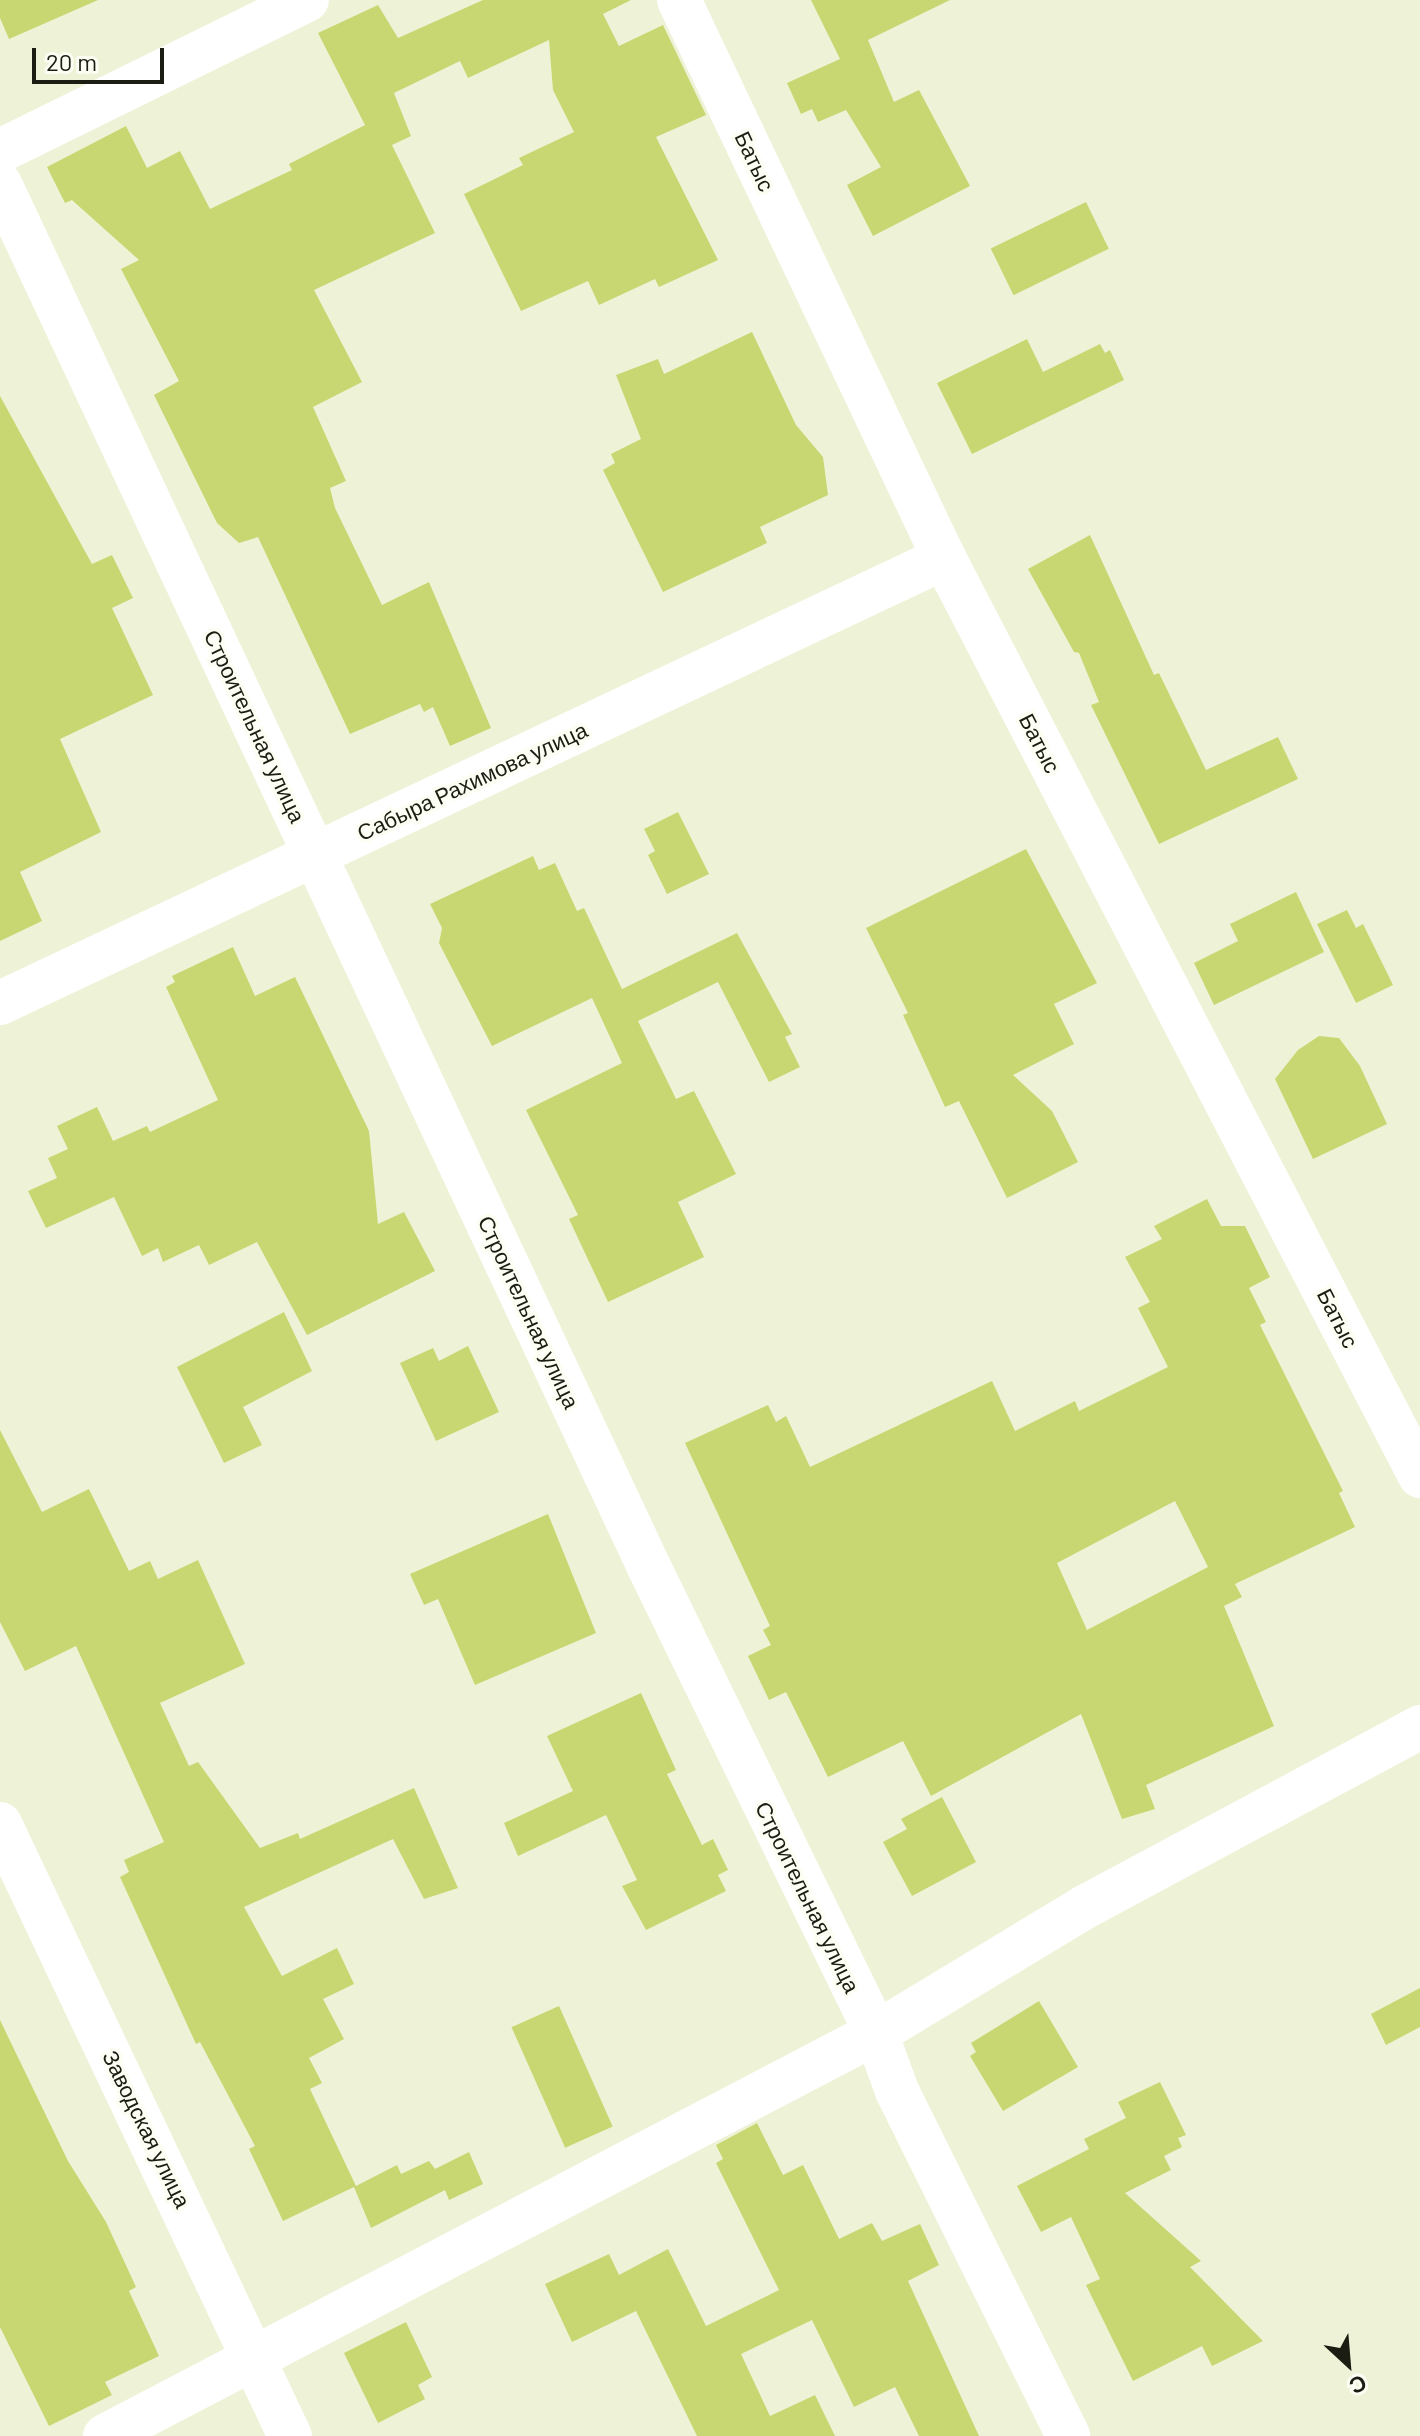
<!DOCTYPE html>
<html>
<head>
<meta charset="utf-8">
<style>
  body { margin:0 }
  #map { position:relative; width:1420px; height:2436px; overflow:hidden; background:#eef3d7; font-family:Barlow,sans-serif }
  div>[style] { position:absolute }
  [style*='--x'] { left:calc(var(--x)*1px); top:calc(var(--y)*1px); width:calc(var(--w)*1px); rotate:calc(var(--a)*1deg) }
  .building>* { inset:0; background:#c8d771; transform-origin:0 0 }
  .street>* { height:44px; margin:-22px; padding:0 22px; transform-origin:22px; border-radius:22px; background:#fff }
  span { translate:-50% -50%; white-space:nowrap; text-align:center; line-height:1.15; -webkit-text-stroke:7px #fcfef3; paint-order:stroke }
  .street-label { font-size:22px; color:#1b1d12 }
  .north { position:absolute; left:1308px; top:2324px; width:80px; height:80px; -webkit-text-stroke:6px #fcfef3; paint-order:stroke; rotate:154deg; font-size:22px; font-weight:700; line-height:32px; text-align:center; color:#1b1d12 }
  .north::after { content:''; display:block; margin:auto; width:28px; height:36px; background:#1b1d12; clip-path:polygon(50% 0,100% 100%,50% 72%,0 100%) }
  .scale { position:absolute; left:32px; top:48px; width:132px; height:36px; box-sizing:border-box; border:4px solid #1b1d12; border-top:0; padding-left:10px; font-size:24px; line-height:28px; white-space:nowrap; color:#1b1d12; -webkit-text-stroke:6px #fcfef3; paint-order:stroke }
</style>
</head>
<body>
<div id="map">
  <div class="building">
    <div style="clip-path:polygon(0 0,98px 0,9px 39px,0 18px)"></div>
    <div style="clip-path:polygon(483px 0,631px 0,603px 14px,619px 46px,663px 25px,706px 115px,656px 137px,718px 260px,659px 287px,655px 279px,599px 305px,588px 281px,521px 311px,464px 194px,523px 165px,519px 158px,574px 132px,553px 90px,549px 40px,468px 78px,460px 61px,394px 93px,411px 136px,392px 145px,435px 233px,314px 290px,362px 382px,313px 407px,346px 481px,330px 488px,335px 508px,382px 605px,429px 582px,491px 728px,450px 746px,433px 707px,424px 712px,420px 704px,350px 734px,258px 537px,239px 543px,217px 523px,154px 395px,179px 381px,121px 269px,139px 260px,72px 200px,65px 203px,47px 167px,126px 126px,147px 168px,180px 151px,210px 209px,292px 170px,289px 164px,365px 125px,318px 33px,378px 5px,398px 38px)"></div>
    <div style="clip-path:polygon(811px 0,950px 0,868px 40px,894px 102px,919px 90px,970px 186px,873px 236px,847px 185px,881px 167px,846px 110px,818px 122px,812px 109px,801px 114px,787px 83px,840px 59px)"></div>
    <div style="left:1086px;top:202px;width:52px;height:106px;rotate:64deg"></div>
    <div style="clip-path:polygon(752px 332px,796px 425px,823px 457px,828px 495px,760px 527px,767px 543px,663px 592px,603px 470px,615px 463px,611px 454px,641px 439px,616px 375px,658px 359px,664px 374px)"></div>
    <div style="clip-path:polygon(1027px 339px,1043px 372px,1100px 344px,1105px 353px,1110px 350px,1124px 380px,972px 454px,937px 383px)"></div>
    <div style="clip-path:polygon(0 396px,92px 564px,112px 555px,133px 598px,112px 608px,153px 695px,60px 739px,101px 832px,20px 872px,42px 921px,0 941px)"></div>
    <div style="clip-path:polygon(1090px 535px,1154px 675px,1159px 673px,1206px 770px,1278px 737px,1298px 779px,1159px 844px,1091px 705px,1099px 702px,1079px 653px,1074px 652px,1028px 569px)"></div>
    <div style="clip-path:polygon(678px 812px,709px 874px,667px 894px,648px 855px,655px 851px,644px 829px)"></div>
    <div style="clip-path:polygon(1026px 849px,1097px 983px,1054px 1004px,1074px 1044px,1013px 1075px,1052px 1111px,1078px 1162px,1007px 1198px,959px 1101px,945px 1107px,903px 1015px,908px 1013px,866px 928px)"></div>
    <div style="clip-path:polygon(533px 856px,539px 870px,555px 863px,577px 911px,584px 908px,622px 989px,737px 933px,792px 1034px,785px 1037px,800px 1067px,769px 1082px,718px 982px,638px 1021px,676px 1099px,694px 1091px,736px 1174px,678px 1202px,704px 1257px,608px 1302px,569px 1219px,578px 1215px,526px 1110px,622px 1063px,592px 998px,492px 1046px,439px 943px,442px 928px,430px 904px)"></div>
    <div style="clip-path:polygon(1296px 892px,1324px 952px,1214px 1005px,1194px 963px,1238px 941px,1230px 924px)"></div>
    <div style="clip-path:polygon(1347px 910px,1356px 928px,1363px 924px,1393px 985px,1356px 1003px,1317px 924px)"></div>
    <div style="clip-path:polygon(233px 947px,255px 996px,295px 977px,369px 1131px,378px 1224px,404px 1212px,435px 1271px,307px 1335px,257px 1242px,209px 1265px,199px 1245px,163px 1262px,158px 1248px,142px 1256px,114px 1197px,46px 1228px,28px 1191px,57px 1178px,48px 1158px,68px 1149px,57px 1126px,97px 1107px,113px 1141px,147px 1126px,150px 1132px,218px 1100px,166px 987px,175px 982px,172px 976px)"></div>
    <div style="clip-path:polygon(1319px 1036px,1339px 1038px,1360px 1066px,1387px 1124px,1313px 1159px,1275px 1079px,1298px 1050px)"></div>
    <div style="clip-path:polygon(evenodd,1207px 1199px,1221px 1226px,1245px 1226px,1270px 1277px,1249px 1288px,1266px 1322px,1260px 1325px,1343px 1491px,1339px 1493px,1355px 1527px,1235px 1584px,1242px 1597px,1224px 1606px,1274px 1726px,1146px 1785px,1155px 1809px,1122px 1819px,1081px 1714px,931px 1796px,903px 1741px,828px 1777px,786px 1692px,769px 1700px,748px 1656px,771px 1645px,763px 1630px,770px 1626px,685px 1443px,768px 1405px,776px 1422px,786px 1416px,810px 1467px,992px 1381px,1015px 1431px,1075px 1401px,1079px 1411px,1168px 1367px,1138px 1308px,1150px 1302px,1125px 1257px,1162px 1239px,1154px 1226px,1207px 1199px,1175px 1501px,1208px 1567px,1087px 1630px,1057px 1563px,1175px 1501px)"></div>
    <div style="clip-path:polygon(284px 1312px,312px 1371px,243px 1407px,262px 1445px,224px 1463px,177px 1367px)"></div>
    <div style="clip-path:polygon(468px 1346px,499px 1412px,436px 1441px,400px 1363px,433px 1348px,439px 1361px)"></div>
    <div style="clip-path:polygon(0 1430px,42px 1512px,89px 1489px,129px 1571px,150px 1561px,158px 1579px,198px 1560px,245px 1664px,160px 1703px,189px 1766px,198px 1762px,260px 1848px,298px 1833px,300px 1839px,414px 1788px,458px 1888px,424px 1899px,393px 1839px,244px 1907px,282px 1976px,337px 1948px,354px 1984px,323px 1999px,344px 2039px,309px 2058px,322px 2083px,310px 2089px,356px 2186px,397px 2165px,401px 2174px,429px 2161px,435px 2169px,469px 2152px,483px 2184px,449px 2200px,445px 2190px,371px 2228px,354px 2187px,283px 2221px,249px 2149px,255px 2146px,200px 2042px,196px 2044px,120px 1877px,129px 1872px,124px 1860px,164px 1842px,76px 1646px,25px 1671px,0 1622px)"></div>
    <div style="clip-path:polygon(548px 1514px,596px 1633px,475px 1685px,438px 1599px,424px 1605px,410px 1574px)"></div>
    <div style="clip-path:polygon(641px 1693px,676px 1770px,667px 1774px,702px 1845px,713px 1839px,728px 1870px,718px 1875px,726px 1891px,646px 1930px,622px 1886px,637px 1880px,606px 1815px,518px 1856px,504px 1823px,573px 1791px,547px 1736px)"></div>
    <div style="clip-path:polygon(942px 1797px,976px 1862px,912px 1896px,883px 1842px,907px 1829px,901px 1819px)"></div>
    <div style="clip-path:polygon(1420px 1988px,1420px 2027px,1386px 2045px,1371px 2014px)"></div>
    <div style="clip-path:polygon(1039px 2001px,1078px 2067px,1003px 2111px,970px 2056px,976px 2052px,971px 2043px)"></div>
    <div style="left:559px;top:2006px;width:132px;height:52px;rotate:66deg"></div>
    <div style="clip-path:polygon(0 2020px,68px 2161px,106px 2222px,136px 2287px,129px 2291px,159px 2356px,105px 2382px,112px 2395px,49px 2426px,0 2327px)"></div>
    <div style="clip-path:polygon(1160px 2082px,1186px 2135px,1178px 2138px,1182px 2147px,1164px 2156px,1171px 2170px,1125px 2193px,1201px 2261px,1190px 2267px,1263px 2341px,1212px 2366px,1202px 2346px,1133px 2381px,1086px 2285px,1100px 2279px,1071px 2217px,1041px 2232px,1017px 2186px,1089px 2149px,1084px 2139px,1126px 2118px,1118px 2102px)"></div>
    <div style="clip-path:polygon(757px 2123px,783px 2175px,803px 2165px,839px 2239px,872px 2223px,882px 2241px,920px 2224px,939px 2265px,908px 2281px,979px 2436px,919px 2436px,895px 2387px,854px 2407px,812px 2320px,741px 2354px,770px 2416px,815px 2395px,835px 2436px,697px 2436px,636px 2311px,572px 2342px,545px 2284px,609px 2254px,619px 2275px,668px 2249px,706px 2326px,779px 2290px,716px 2163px,723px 2159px,716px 2145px)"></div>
    <div style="clip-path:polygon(406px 2322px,432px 2377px,418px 2385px,425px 2399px,378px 2423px,344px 2353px)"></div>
  </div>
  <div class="street">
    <div style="--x:679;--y:0;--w:618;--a:64.6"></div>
    <div style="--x:944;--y:558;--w:1034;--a:62.59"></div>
    <div style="--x:0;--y:151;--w:342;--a:-26.2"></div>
    <div style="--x:0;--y:184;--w:1528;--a:64.86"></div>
    <div style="--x:649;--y:1567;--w:518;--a:64.03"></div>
    <div style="--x:876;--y:2033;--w:62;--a:70.1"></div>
    <div style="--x:897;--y:2091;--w:385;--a:63.6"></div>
    <div style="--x:0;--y:1003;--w:1044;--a:-25.24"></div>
    <div style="--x:0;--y:1824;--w:677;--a:64.65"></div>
    <div style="--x:105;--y:2436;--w:870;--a:-27.6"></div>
    <div style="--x:876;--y:2033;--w:242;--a:-31.1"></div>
    <div style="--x:1083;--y:1908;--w:383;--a:-28.2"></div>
  </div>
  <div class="street-label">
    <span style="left:755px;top:161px;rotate:65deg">Батыс</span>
    <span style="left:255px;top:726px;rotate:65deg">Строительная улица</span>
    <span style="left:1040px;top:743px;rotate:63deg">Батыс</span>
    <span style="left:472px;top:781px;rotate:-25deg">Сабыра Рахимова улица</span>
    <span style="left:529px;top:1312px;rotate:65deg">Строительная улица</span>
    <span style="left:1338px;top:1318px;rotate:63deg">Батыс</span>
    <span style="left:808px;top:1897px;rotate:64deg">Строительная улица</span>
    <span style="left:147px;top:2129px;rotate:64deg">Заводская улица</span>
  </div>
  <div class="north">С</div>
  <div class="scale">20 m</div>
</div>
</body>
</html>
